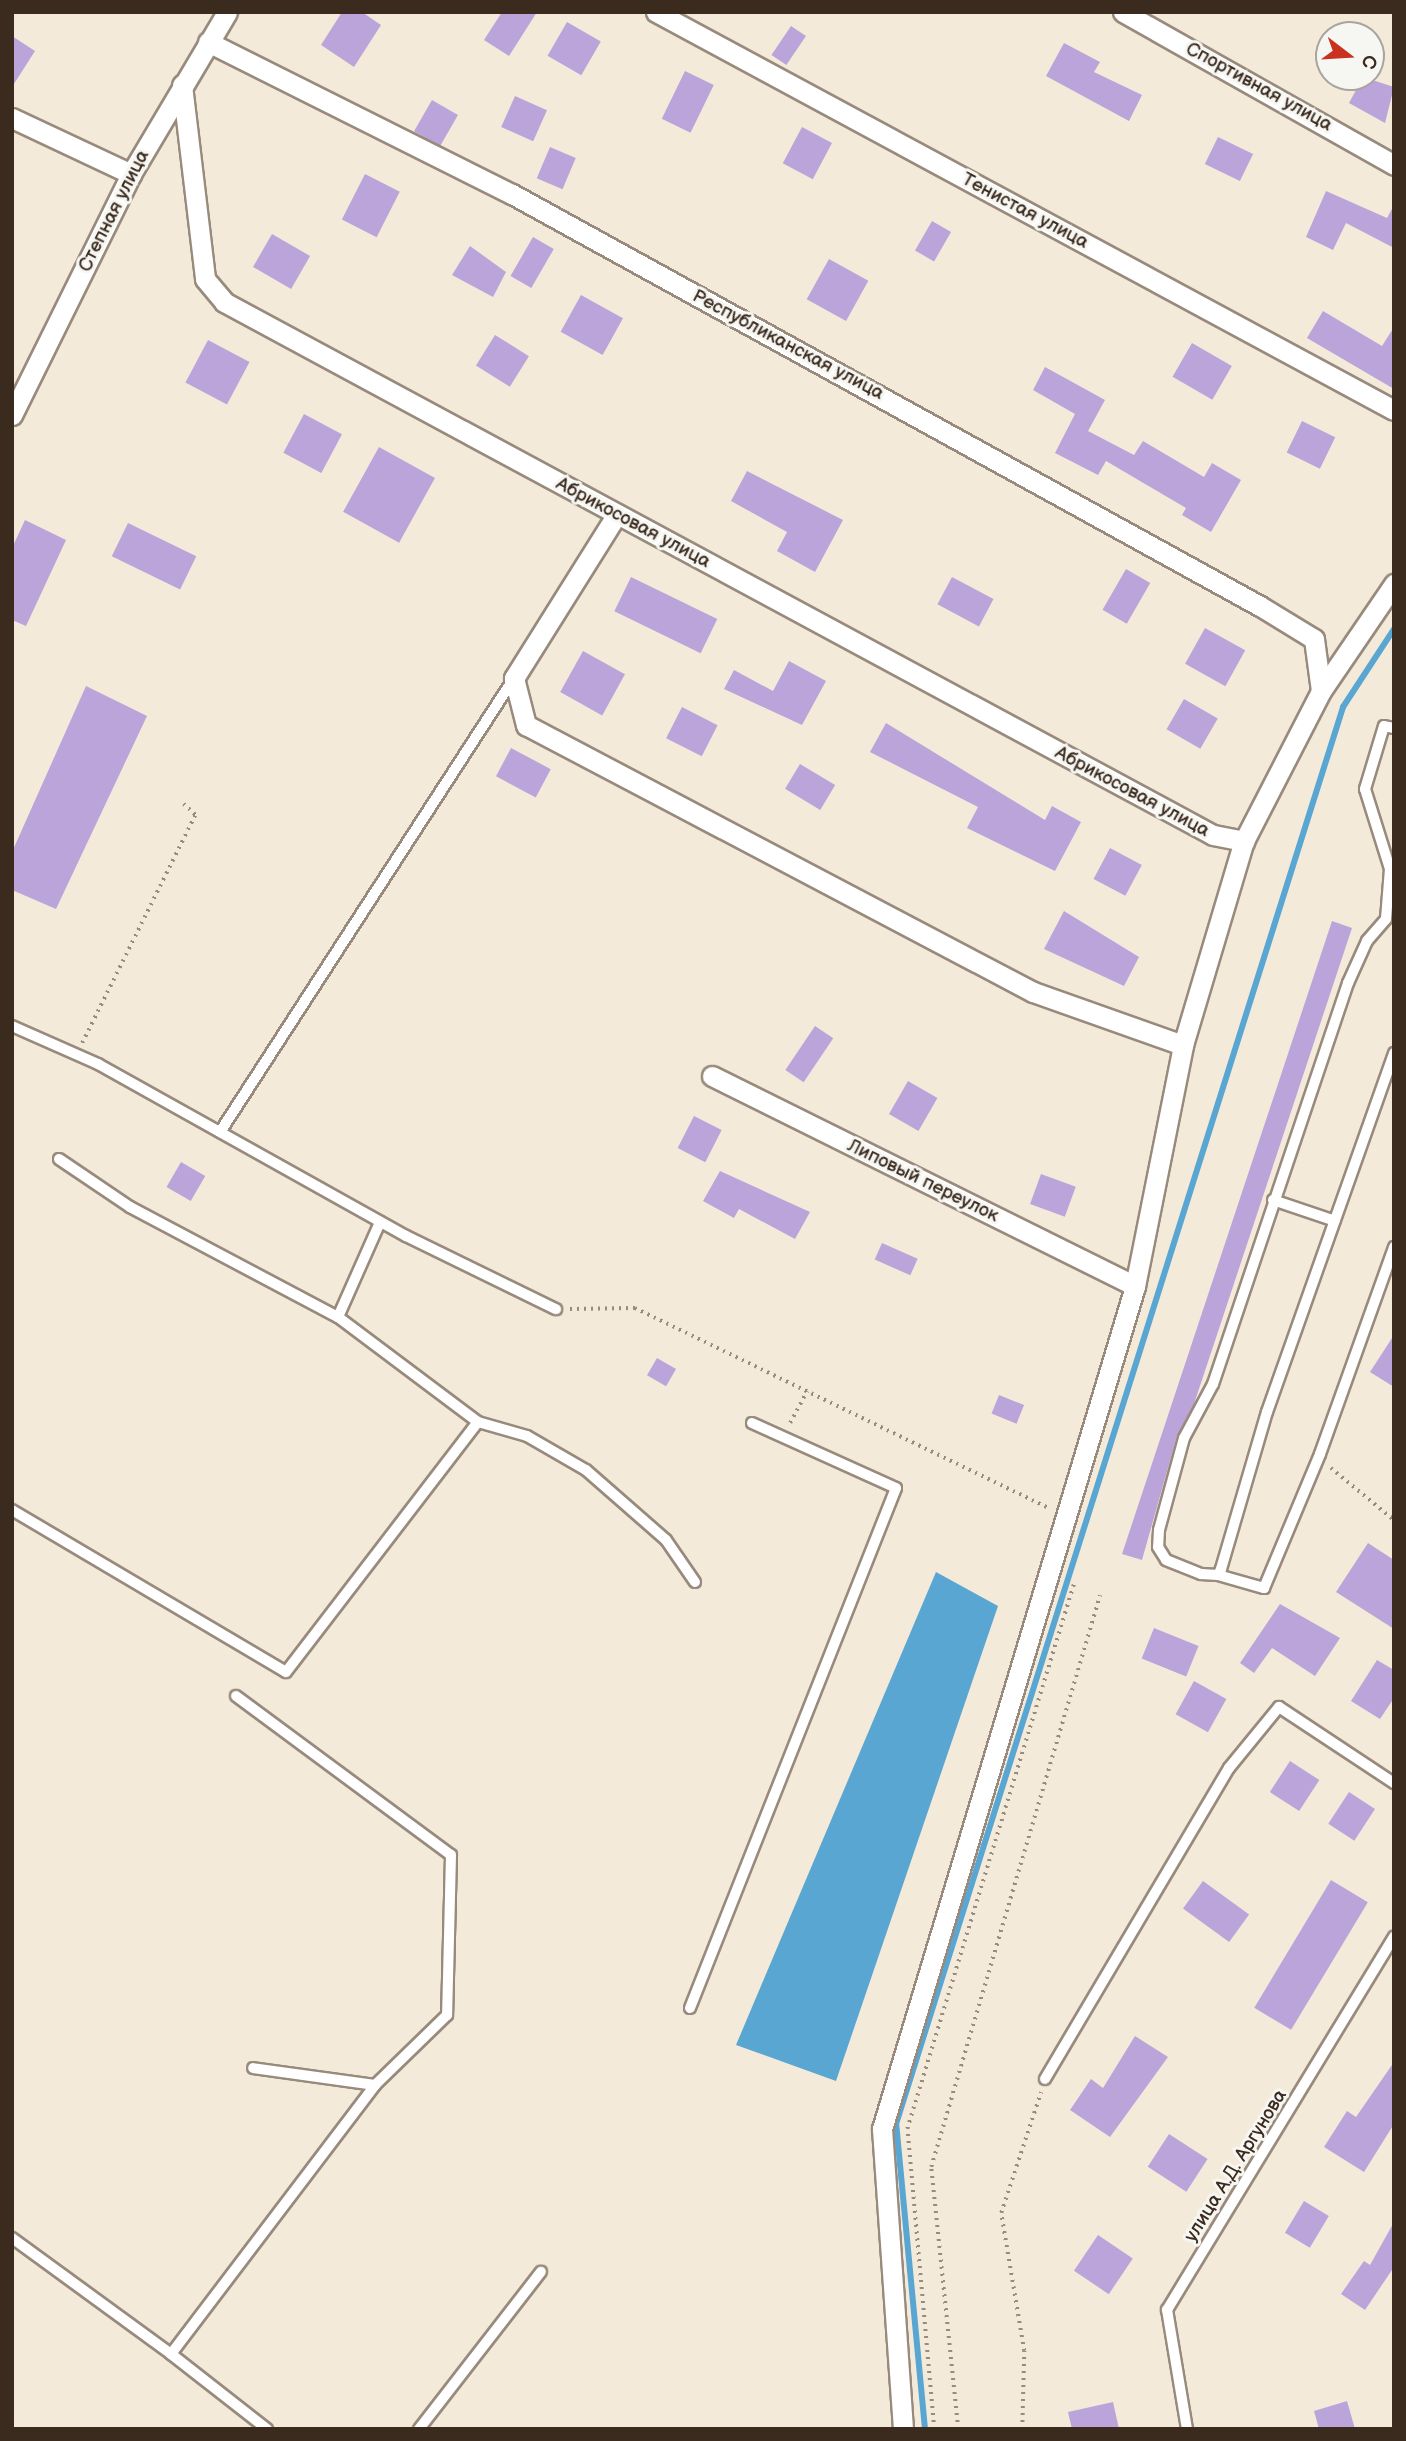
<!DOCTYPE html>
<html>
<head>
<meta charset="utf-8">
<style>
  body { margin:0 }
  #map { position:relative; width:1406px; height:2441px; overflow:hidden; background:#f4eada; font-family:"Balsamiq Sans",sans-serif }
  div>[style] { position:absolute }
  [style*='--x'] { left:calc(var(--x)*1px); top:calc(var(--y)*1px); width:calc(var(--w)*1px); rotate:calc(var(--a)*1deg) }
  .water>* { inset:0; background:#59a6d2 }
  .stream>* { height:6px; margin:-3px; padding:0 3px; transform-origin:3px; border-radius:3px; background:#59a6d2 }
  .building>* { inset:0; background:#bba4da; transform-origin:0 0 }
  .path>* { height:3.5px; margin-top:-1.75px; transform-origin:0; background:repeating-linear-gradient(90deg,#988a7c 0 2px,transparent 0 7px) }
  .roads { filter:drop-shadow(2px 0 #988a7c) drop-shadow(-2px 0 #988a7c) drop-shadow(0 2px #988a7c) drop-shadow(0 -2px #988a7c) }
  .lane>* { height:10px; margin:-5px; padding:0 5px; transform-origin:5px; border-radius:5px; background:#fff }
  .street>* { height:19px; margin:-9.5px; padding:0 9.5px; transform-origin:9.5px; border-radius:9.5px; background:#fff }
  span { translate:-50% -50%; white-space:nowrap; text-align:center; line-height:1.15; -webkit-text-stroke:6px #f6f6f2; paint-order:stroke }
  .street-label { font-size:19px; color:#3b2a1e }
  .frame { position:absolute; inset:0; border:14px solid #3b2a1e; pointer-events:none }
  .north { position:absolute; left:1315px; top:21px; width:70px; height:70px; box-sizing:border-box; background:#f6f6f2; border:2px solid #aba49d; border-radius:50%; rotate:107deg; font-size:19px; font-weight:700; line-height:28px; text-align:center; color:#3b2a1e }
  .north::after { content:''; display:block; margin:auto; width:24px; height:32px; background:#c8321e; clip-path:polygon(50% 0,100% 100%,50% 72%,0 100%) }
</style>
</head>
<body>
<div id="map">
  <div class="water">
    <div style="clip-path:polygon(936px 1572px,998px 1606px,836px 2081px,736px 2045px)"></div>
  </div>
  <div class="stream">
    <div style="--x:925;--y:2429;--w:306;--a:-95.4"></div>
    <div style="--x:896;--y:2124;--w:1486;--a:-72.49"></div>
    <div style="--x:1343;--y:707;--w:93;--a:-56.8"></div>
  </div>
  <div class="building">
    <div style="clip-path:polygon(342px 12px,362px 12px,381px 25px,354px 67px,321px 45px)"></div>
    <div style="clip-path:polygon(502px 12px,537px 12px,509px 56px,484px 40px)"></div>
    <div style="left:567px;top:22px;width:39px;height:39px;rotate:30deg"></div>
    <div style="left:791px;top:26px;width:18px;height:35px;rotate:34deg"></div>
    <div style="clip-path:polygon(12px 36px,35px 51px,12px 87px)"></div>
    <div style="clip-path:polygon(1064px 43px,1100px 62px,1094px 72px,1142px 95px,1129px 121px,1046px 76px)"></div>
    <div style="left:685px;top:71px;width:32px;height:53px;rotate:26deg"></div>
    <div style="clip-path:polygon(1363px 77px,1394px 87px,1385px 123px,1349px 103px)"></div>
    <div style="left:515px;top:96px;width:35px;height:34px;rotate:24deg"></div>
    <div style="left:432px;top:100px;width:30px;height:36px;rotate:30deg"></div>
    <div style="left:802px;top:127px;width:34px;height:41px;rotate:28deg"></div>
    <div style="left:1218px;top:137px;width:39px;height:30px;rotate:26deg"></div>
    <div style="left:550px;top:147px;width:28px;height:34px;rotate:23deg"></div>
    <div style="left:365px;top:174px;width:39px;height:51px;rotate:27deg"></div>
    <div style="clip-path:polygon(1326px 191px,1387px 218px,1394px 205px,1394px 248px,1346px 223px,1333px 250px,1306px 237px)"></div>
    <div style="left:932px;top:221px;width:22px;height:34px;rotate:30deg"></div>
    <div style="left:272px;top:234px;width:44px;height:38px;rotate:30deg"></div>
    <div style="left:533px;top:237px;width:24px;height:45px;rotate:30deg"></div>
    <div style="clip-path:polygon(470px 246px,506px 272px,493px 297px,452px 275px)"></div>
    <div style="left:829px;top:259px;width:45px;height:46px;rotate:29deg"></div>
    <div style="left:581px;top:295px;width:48px;height:42px;rotate:29deg"></div>
    <div style="clip-path:polygon(1323px 311px,1382px 346px,1394px 327px,1394px 389px,1307px 338px)"></div>
    <div style="left:495px;top:335px;width:40px;height:36px;rotate:32deg"></div>
    <div style="left:208px;top:340px;width:47px;height:48px;rotate:28deg"></div>
    <div style="left:1192px;top:343px;width:46px;height:39px;rotate:30deg"></div>
    <div style="clip-path:polygon(1045px 367px,1105px 400px,1088px 431px,1134px 455px,1143px 441px,1204px 477px,1212px 463px,1241px 480px,1211px 532px,1182px 515px,1186px 508px,1106px 461px,1098px 475px,1055px 453px,1075px 414px,1033px 390px)"></div>
    <div style="left:304px;top:414px;width:43px;height:44px;rotate:28deg"></div>
    <div style="left:1302px;top:421px;width:37px;height:35px;rotate:26deg"></div>
    <div style="left:379px;top:447px;width:64px;height:74px;rotate:29deg"></div>
    <div style="clip-path:polygon(747px 471px,843px 520px,815px 572px,777px 551px,787px 532px,731px 501px)"></div>
    <div style="clip-path:polygon(25px 520px,66px 540px,26px 626px,12px 620px,12px 548px)"></div>
    <div style="left:128px;top:523px;width:76px;height:37px;rotate:26deg"></div>
    <div style="left:1126px;top:569px;width:28px;height:47px;rotate:30deg"></div>
    <div style="left:631px;top:577px;width:96px;height:38px;rotate:26deg"></div>
    <div style="left:952px;top:577px;width:47px;height:31px;rotate:28deg"></div>
    <div style="left:1205px;top:628px;width:46px;height:41px;rotate:29deg"></div>
    <div style="left:583px;top:651px;width:48px;height:47px;rotate:29deg"></div>
    <div style="clip-path:polygon(789px 661px,826px 681px,802px 725px,724px 689px,734px 670px,773px 691px)"></div>
    <div style="clip-path:polygon(86px 686px,147px 716px,56px 909px,12px 890px,12px 852px)"></div>
    <div style="left:1184px;top:699px;width:39px;height:35px;rotate:30deg"></div>
    <div style="left:682px;top:707px;width:40px;height:35px;rotate:27deg"></div>
    <div style="clip-path:polygon(886px 723px,1045px 820px,1052px 806px,1081px 822px,1055px 871px,967px 828px,978px 807px,870px 752px)"></div>
    <div style="left:511px;top:748px;width:45px;height:32px;rotate:28deg"></div>
    <div style="left:800px;top:764px;width:41px;height:29px;rotate:31deg"></div>
    <div style="left:1110px;top:848px;width:36px;height:35px;rotate:28deg"></div>
    <div style="clip-path:polygon(1064px 911px,1139px 957px,1124px 986px,1044px 949px)"></div>
    <div style="clip-path:polygon(1332px 921px,1352px 928px,1194px 1404px,1177px 1436px,1142px 1560px,1122px 1554px)"></div>
    <div style="left:815px;top:1026px;width:22px;height:53px;rotate:34deg"></div>
    <div style="left:908px;top:1081px;width:34px;height:38px;rotate:30deg"></div>
    <div style="left:694px;top:1116px;width:31px;height:36px;rotate:27deg"></div>
    <div style="left:181px;top:1162px;width:28px;height:29px;rotate:30deg"></div>
    <div style="clip-path:polygon(720px 1171px,810px 1212px,795px 1239px,739px 1209px,734px 1218px,703px 1201px)"></div>
    <div style="left:1041px;top:1174px;width:37px;height:32px;rotate:20deg"></div>
    <div style="left:882px;top:1243px;width:39px;height:18px;rotate:24deg"></div>
    <div style="clip-path:polygon(1394px 1335px,1394px 1387px,1370px 1372px)"></div>
    <div style="left:657px;top:1358px;width:22px;height:20px;rotate:30deg"></div>
    <div style="left:999px;top:1395px;width:27px;height:20px;rotate:22deg"></div>
    <div style="clip-path:polygon(1368px 1543px,1394px 1560px,1394px 1629px,1336px 1592px)"></div>
    <div style="clip-path:polygon(1280px 1604px,1340px 1638px,1315px 1676px,1272px 1648px,1254px 1673px,1240px 1663px)"></div>
    <div style="left:1154px;top:1628px;width:48px;height:33px;rotate:22deg"></div>
    <div style="clip-path:polygon(1377px 1660px,1394px 1670px,1394px 1698px,1380px 1719px,1351px 1701px)"></div>
    <div style="left:1194px;top:1681px;width:37px;height:38px;rotate:29deg"></div>
    <div style="left:1290px;top:1761px;width:35px;height:37px;rotate:33deg"></div>
    <div style="left:1349px;top:1792px;width:31px;height:38px;rotate:33deg"></div>
    <div style="left:1331px;top:1880px;width:43px;height:149px;rotate:31deg"></div>
    <div style="left:1203px;top:1881px;width:57px;height:34px;rotate:36deg"></div>
    <div style="clip-path:polygon(1135px 2036px,1168px 2057px,1110px 2137px,1070px 2110px,1091px 2079px,1103px 2088px)"></div>
    <div style="clip-path:polygon(1394px 2062px,1394px 2124px,1364px 2172px,1324px 2147px,1347px 2111px,1356px 2117px)"></div>
    <div style="left:1169px;top:2134px;width:46px;height:39px;rotate:33deg"></div>
    <div style="left:1304px;top:2201px;width:29px;height:37px;rotate:31deg"></div>
    <div style="clip-path:polygon(1394px 2222px,1394px 2267px,1365px 2310px,1341px 2294px,1364px 2261px,1370px 2265px)"></div>
    <div style="left:1098px;top:2235px;width:42px;height:43px;rotate:34deg"></div>
    <div style="clip-path:polygon(1347px 2401px,1355px 2429px,1319px 2429px,1314px 2411px)"></div>
    <div style="clip-path:polygon(1113px 2402px,1119px 2429px,1072px 2429px,1068px 2412px)"></div>
  </div>
  <div class="path">
    <div style="--x:82;--y:1043;--w:254;--a:-63.6"></div>
    <div style="--x:195;--y:815;--w:16;--a:-137"></div>
    <div style="--x:570;--y:1309;--w:65;--a:-0.9"></div>
    <div style="--x:635;--y:1308;--w:459;--a:25.8"></div>
    <div style="--x:790;--y:1423;--w:36;--a:-62"></div>
    <div style="--x:1331;--y:1468;--w:82;--a:39.5"></div>
    <div style="--x:934;--y:2429;--w:301;--a:-95.1"></div>
    <div style="--x:907;--y:2129;--w:571;--a:-72.99"></div>
    <div style="--x:958;--y:2429;--w:263;--a:-95.9"></div>
    <div style="--x:931;--y:2167;--w:596;--a:-73.54"></div>
    <div style="--x:1022;--y:2429;--w:78;--a:-88.5"></div>
    <div style="--x:1024;--y:2351;--w:140;--a:-99.5"></div>
    <div style="--x:1001;--y:2213;--w:127;--a:-71.7"></div>
  </div>
  <div class="roads">
    <div class="lane">
      <div style="--x:1394;--y:728;--w:10;--a:-169"></div>
      <div style="--x:1384;--y:726;--w:66;--a:106.8"></div>
      <div style="--x:1365;--y:789;--w:84;--a:72.6"></div>
      <div style="--x:1390;--y:869;--w:50;--a:94.6"></div>
      <div style="--x:1386;--y:919;--w:29;--a:131"></div>
      <div style="--x:1367;--y:941;--w:46;--a:114.3"></div>
      <div style="--x:1348;--y:983;--w:423;--a:108.6"></div>
      <div style="--x:1213;--y:1384;--w:61;--a:118.2"></div>
      <div style="--x:1184;--y:1438;--w:95;--a:105.2"></div>
      <div style="--x:1159;--y:1530;--w:17;--a:93"></div>
      <div style="--x:1158;--y:1547;--w:15;--a:58"></div>
      <div style="--x:1166;--y:1560;--w:38;--a:22"></div>
      <div style="--x:1201;--y:1574;--w:17;--a:3"></div>
      <div style="--x:1218;--y:1575;--w:7;--a:-63"></div>
      <div style="--x:1221;--y:1569;--w:164;--a:-73.7"></div>
      <div style="--x:1267;--y:1412;--w:381;--a:-70.5"></div>
      <div style="--x:12;--y:1026;--w:94;--a:23.8"></div>
      <div style="--x:98;--y:1064;--w:353;--a:29.2"></div>
      <div style="--x:406;--y:1236;--w:167;--a:26"></div>
      <div style="--x:220;--y:1132;--w:541;--a:-57.07"></div>
      <div style="--x:59;--y:1159;--w:86;--a:34.1"></div>
      <div style="--x:130;--y:1207;--w:235;--a:27.9"></div>
      <div style="--x:338;--y:1317;--w:175;--a:36.9"></div>
      <div style="--x:1273;--y:1200;--w:65;--a:18.7"></div>
      <div style="--x:338;--y:1317;--w:104;--a:-66.1"></div>
      <div style="--x:12;--y:1510;--w:318;--a:30.6"></div>
      <div style="--x:286;--y:1672;--w:315;--a:-52.5"></div>
      <div style="--x:478;--y:1422;--w:51;--a:15.9"></div>
      <div style="--x:527;--y:1436;--w:68;--a:30"></div>
      <div style="--x:586;--y:1470;--w:106;--a:41.2"></div>
      <div style="--x:666;--y:1540;--w:51;--a:55.4"></div>
      <div style="--x:1218;--y:1575;--w:48;--a:15.8"></div>
      <div style="--x:1264;--y:1588;--w:145;--a:-67.3"></div>
      <div style="--x:1320;--y:1454;--w:220;--a:-70.3"></div>
      <div style="--x:236;--y:1696;--w:267;--a:36.5"></div>
      <div style="--x:451;--y:1855;--w:160;--a:91.4"></div>
      <div style="--x:447;--y:2015;--w:100;--a:135.8"></div>
      <div style="--x:375;--y:2085;--w:123;--a:-172.1"></div>
      <div style="--x:690;--y:2008;--w:559;--a:-68.39"></div>
      <div style="--x:896;--y:1488;--w:158;--a:-155.7"></div>
      <div style="--x:1045;--y:2079;--w:361;--a:-59.4"></div>
      <div style="--x:1229;--y:1768;--w:79;--a:-50.7"></div>
      <div style="--x:1279;--y:1707;--w:138;--a:33.5"></div>
      <div style="--x:12;--y:2238;--w:197;--a:36.1"></div>
      <div style="--x:171;--y:2354;--w:338;--a:-52.8"></div>
      <div style="--x:171;--y:2354;--w:122;--a:38"></div>
      <div style="--x:419;--y:2429;--w:199;--a:-52.2"></div>
      <div style="--x:1187;--y:2429;--w:121;--a:-99.5"></div>
      <div style="--x:1167;--y:2310;--w:437;--a:-58.7"></div>
    </div>
    <div class="street">
      <div style="--x:656;--y:12;--w:838;--a:28.34"></div>
      <div style="--x:1123;--y:12;--w:311;--a:29.4"></div>
      <div style="--x:208;--y:42;--w:340;--a:26.6"></div>
      <div style="--x:512;--y:194;--w:854;--a:28.85"></div>
      <div style="--x:1260;--y:606;--w:63;--a:31.4"></div>
      <div style="--x:1314;--y:639;--w:52;--a:82.3"></div>
      <div style="--x:182;--y:85;--w:195;--a:83.2"></div>
      <div style="--x:205;--y:279;--w:30;--a:50"></div>
      <div style="--x:224;--y:302;--w:1123;--a:28.32"></div>
      <div style="--x:1213;--y:835;--w:32;--a:11"></div>
      <div style="--x:12;--y:118;--w:132;--a:25.2"></div>
      <div style="--x:12;--y:415;--w:269;--a:-63.7"></div>
      <div style="--x:131;--y:174;--w:188;--a:-59.3"></div>
      <div style="--x:617;--y:514;--w:194;--a:122.1"></div>
      <div style="--x:514;--y:678;--w:49;--a:75.7"></div>
      <div style="--x:526;--y:725;--w:573;--a:27.77"></div>
      <div style="--x:1033;--y:992;--w:159;--a:19.5"></div>
      <div style="--x:712;--y:1076;--w:472;--a:26.4"></div>
      <div style="--x:903;--y:2429;--w:301;--a:-94"></div>
      <div style="--x:882;--y:2129;--w:880;--a:-73.29"></div>
      <div style="--x:1135;--y:1286;--w:246;--a:-78.7"></div>
      <div style="--x:1183;--y:1045;--w:213;--a:-73.4"></div>
      <div style="--x:1244;--y:841;--w:169;--a:-62.8"></div>
      <div style="--x:1321;--y:691;--w:130;--a:-55.7"></div>
    </div>
  </div>
  <div class="street-label">
    <span style="left:1259px;top:87px;rotate:29deg">Спортивная улица</span>
    <span style="left:114px;top:211px;rotate:-63deg">Степная улица</span>
    <span style="left:1025px;top:211px;rotate:28deg">Тенистая улица</span>
    <span style="left:788px;top:345px;rotate:28deg">Республиканская улица</span>
    <span style="left:633px;top:523px;rotate:28deg">Абрикосовая улица</span>
    <span style="left:1132px;top:792px;rotate:28deg">Абрикосовая улица</span>
    <span style="left:923px;top:1181px;rotate:26deg">Липовый переулок</span>
    <span style="left:1236px;top:2166px;rotate:-58deg">улица А.Д. Аргунова</span>
  </div>
  <div class="frame"></div>
  <div class="north">С</div>
</div>
</body>
</html>
